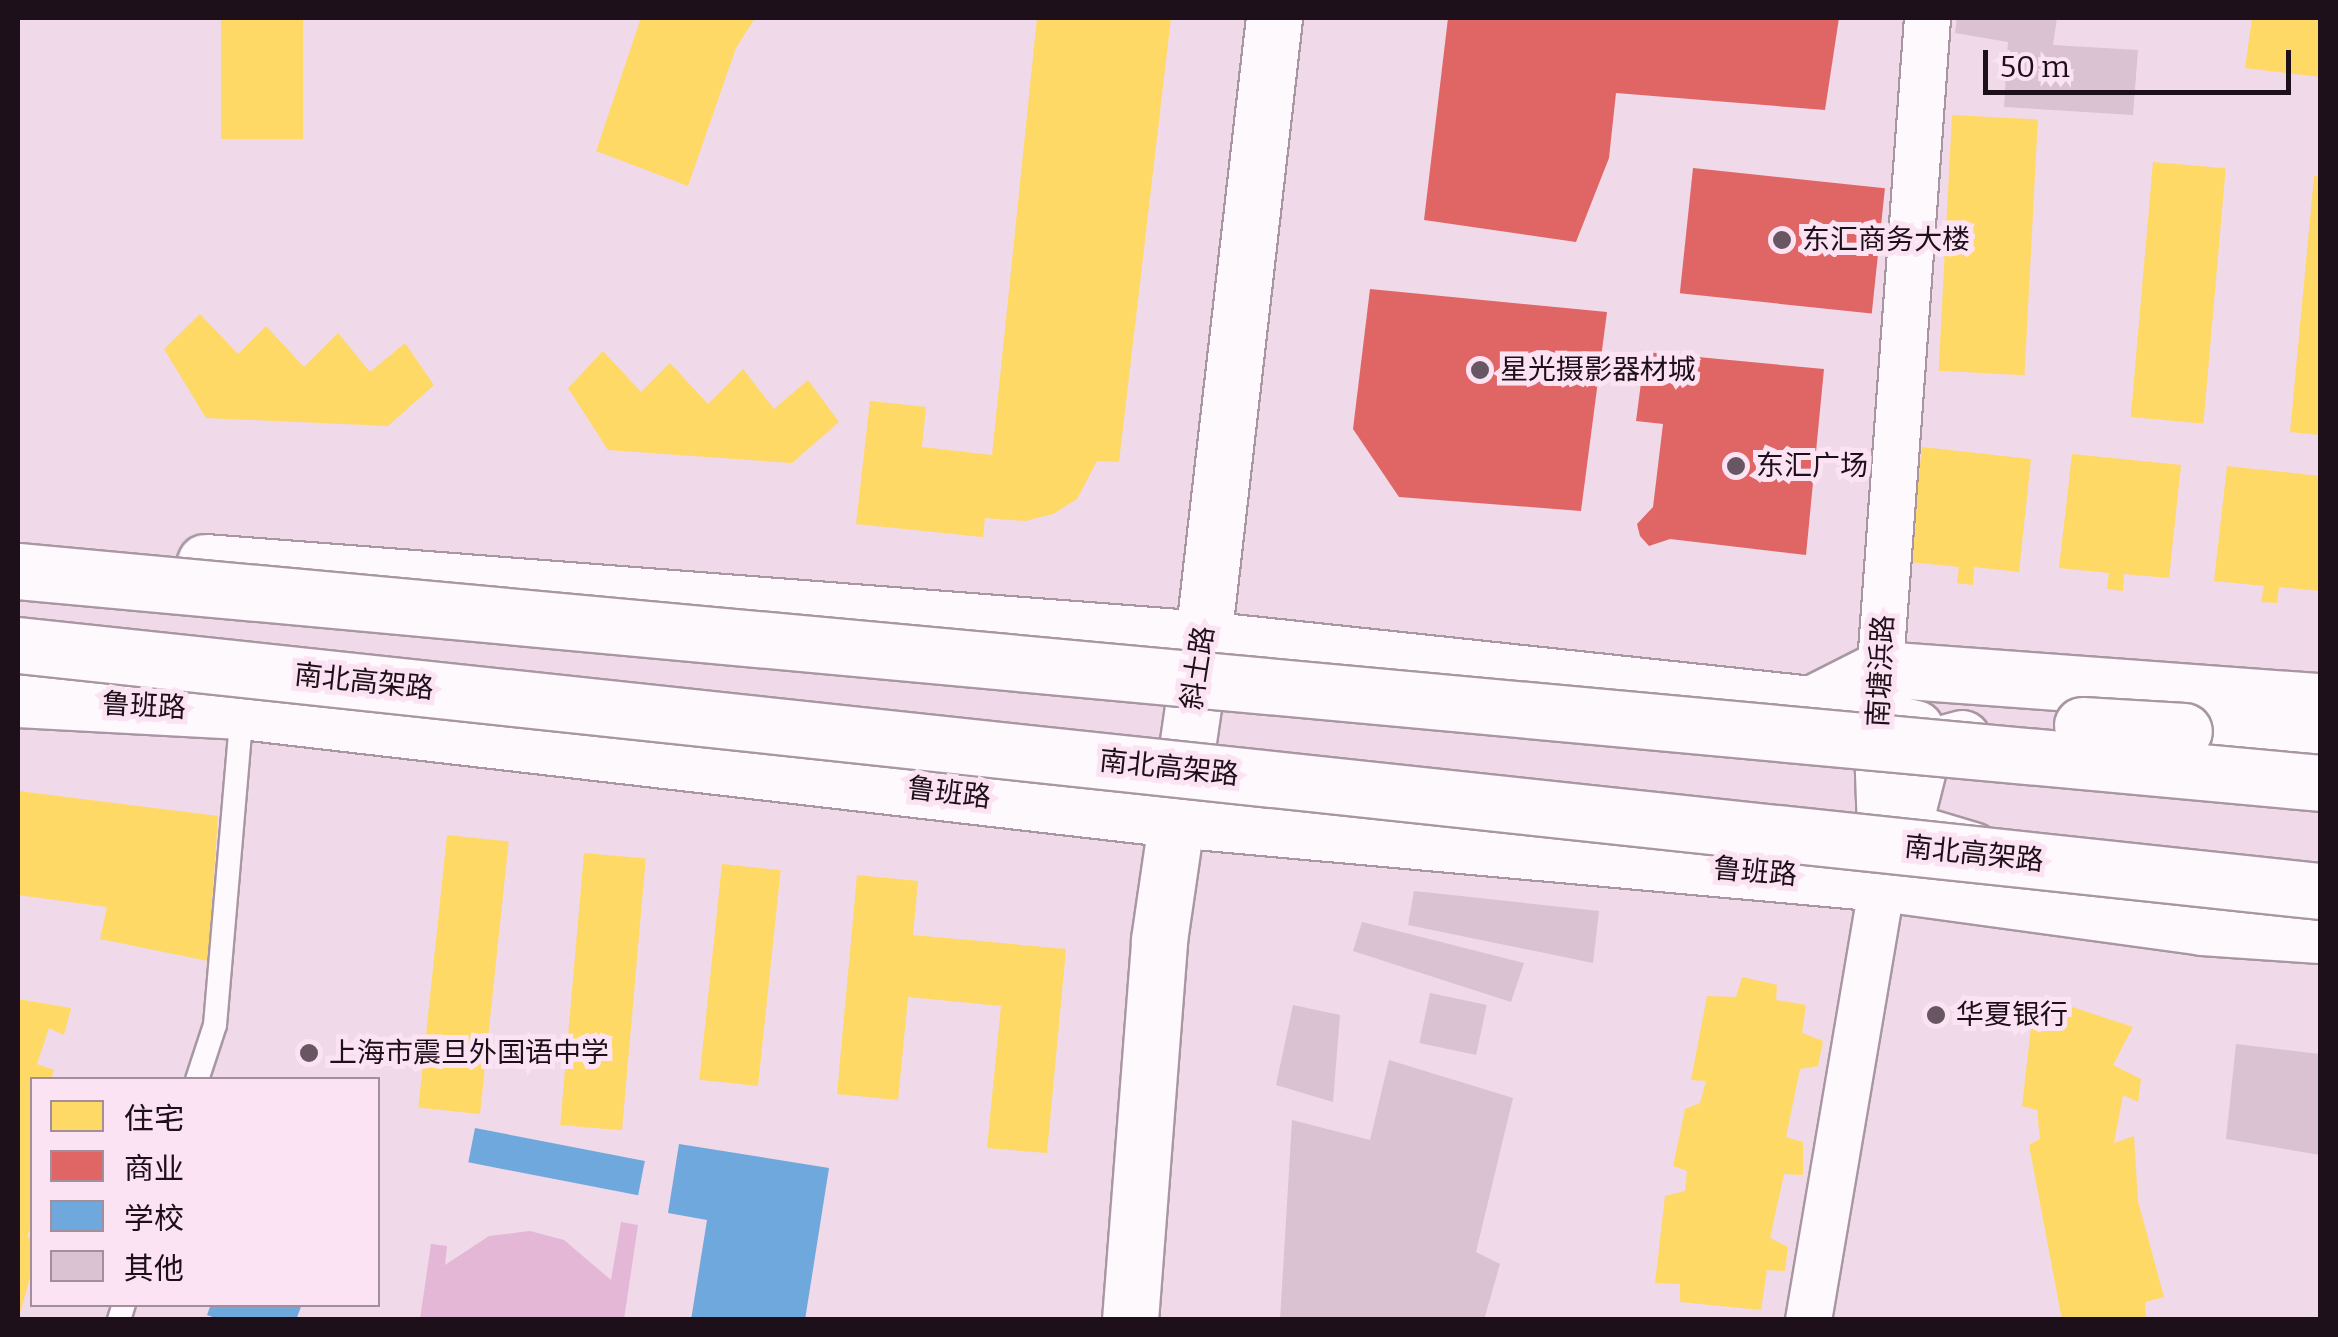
<!DOCTYPE html>
<html>
<head>
<meta charset="utf-8">
<style>
  body { margin:0 }
  #map { position:relative; width:2338px; height:1337px; overflow:hidden; background:#f0d9e8; font-family:Bitter,"Noto Sans SC",serif }
  div>[style] { position:absolute }
  [style*='--x'] { left:calc(var(--x)*1px); top:calc(var(--y)*1px); width:calc(var(--w)*1px); rotate:calc(var(--a)*1deg) }
  .green>* { inset:0; background:#e4b7d6 }
  .homes>* { inset:0; background:#ffd966; transform-origin:0 0 }
  .shops>* { inset:0; background:#e06666; transform-origin:0 0 }
  .schools>* { inset:0; background:#6fa8dc; transform-origin:0 0 }
  .building>* { inset:0; background:#dbc2d3; transform-origin:0 0 }
  .roads { filter:drop-shadow(2px 0 #a897a2) drop-shadow(-2px 0 #a897a2) drop-shadow(0 2px #a897a2) drop-shadow(0 -2px #a897a2) }
  .service>* { height:22px; margin:-11px; padding:0 11px; transform-origin:11px; border-radius:11px; background:#fdf9fc }
  .minor>* { height:45px; margin:-22.5px; padding:0 22.5px; transform-origin:22.5px; border-radius:22.5px; background:#fdf9fc }
  .secondary>* { height:55px; margin:-27.5px; padding:0 27.5px; transform-origin:27.5px; border-radius:27.5px; background:#fdf9fc }
  .primary>* { height:55px; margin:-27.5px; padding:0 27.5px; transform-origin:27.5px; border-radius:27.5px; background:#fdf9fc }
  .trunk>* { height:55px; margin:-27.5px; padding:0 27.5px; transform-origin:27.5px; border-radius:27.5px; background:#fdf9fc }
  .bridges { filter:drop-shadow(2px 0 #a897a2) drop-shadow(-2px 0 #a897a2) drop-shadow(0 2px #a897a2) drop-shadow(0 -2px #a897a2) }
  .trunk-bridge>* { height:55px; margin:-27.5px; padding:0 27.5px; transform-origin:27.5px; border-radius:27.5px; background:#fdf9fc }
  .dots>* { width:28px; height:28px; translate:-50% -50%; box-sizing:border-box; border:5px solid #fce3f3; border-radius:50% }
  span { translate:-50% -50%; white-space:nowrap; text-align:center; line-height:1.15; -webkit-text-stroke:10px #fce3f3; paint-order:stroke }
  .poi-label { font-size:28px; color:#1e101a }
  .left { translate:0 -50%; text-align:left }
  .street-label { font-size:28px; color:#1e101a }
  .frame { position:absolute; inset:0; border:20px solid #1e101a; pointer-events:none }
  .legend { position:absolute; left:30px; top:1077px; width:350px; height:230px; box-sizing:border-box; background:#fce3f3; border:2px solid #a38f9c; margin:0; padding:12px 18px; list-style:none; font-size:30px; color:#1e101a }
  .legend li { display:flex; align-items:center; gap:20px; height:50px }
  .legend b { width:50px; border:2px solid #a38f9c }
  .scale { position:absolute; left:1983px; top:50px; width:308px; height:45px; box-sizing:border-box; border:5px solid #1e101a; border-top:0; padding-left:12px; font-size:30px; line-height:35px; white-space:nowrap; color:#1e101a; -webkit-text-stroke:8px #fce3f3; paint-order:stroke }
</style>
</head>
<body>
<div id="map">
  <div class="green">
    <div style="clip-path:polygon(621px 1222px,638px 1225px,624px 1319px,420px 1319px,431px 1244px,447px 1246px,445px 1265px,489px 1236px,530px 1231px,564px 1240px,611px 1280px)"></div>
  </div>
  <div class="homes">
    <div style="left:221px;top:18px;width:82px;height:121px"></div>
    <div style="clip-path:polygon(641px 18px,755px 18px,736px 48px,688px 186px,596px 151px)"></div>
    <div style="clip-path:polygon(1037px 18px,1171px 18px,1119px 462px,1097px 461px,1077px 499px,1053px 514px,1025px 521px,985px 518px,983px 537px,856px 524px,870px 401px,926px 407px,922px 447px,992px 455px)"></div>
    <div style="clip-path:polygon(2252px 18px,2320px 18px,2320px 77px,2245px 68px)"></div>
    <div style="left:1952px;top:115px;width:86px;height:256px;rotate:3deg"></div>
    <div style="left:2153px;top:162px;width:73px;height:256px;rotate:5deg"></div>
    <div style="clip-path:polygon(2314px 176px,2320px 177px,2320px 435px,2290px 432px)"></div>
    <div style="clip-path:polygon(200px 314px,238px 354px,266px 326px,304px 367px,338px 333px,370px 372px,405px 343px,434px 385px,388px 426px,206px 418px,164px 349px)"></div>
    <div style="clip-path:polygon(603px 351px,641px 392px,670px 363px,708px 404px,743px 369px,774px 409px,808px 380px,839px 422px,792px 463px,608px 450px,568px 388px)"></div>
    <div style="clip-path:polygon(1922px 447px,2031px 459px,2019px 572px,1974px 567px,1973px 585px,1957px 583px,1959px 567px,1909px 562px)"></div>
    <div style="clip-path:polygon(2072px 454px,2181px 465px,2169px 578px,2124px 574px,2123px 591px,2107px 589px,2109px 573px,2059px 568px)"></div>
    <div style="clip-path:polygon(2227px 466px,2320px 476px,2320px 591px,2279px 587px,2277px 603px,2261px 602px,2264px 586px,2214px 581px)"></div>
    <div style="clip-path:polygon(18px 791px,218px 816px,208px 961px,100px 939px,107px 907px,18px 895px)"></div>
    <div style="left:447px;top:835px;width:62px;height:274px;rotate:6deg"></div>
    <div style="left:584px;top:853px;width:62px;height:273px;rotate:5deg"></div>
    <div style="left:722px;top:864px;width:59px;height:217px;rotate:6deg"></div>
    <div style="clip-path:polygon(857px 875px,918px 881px,913px 935px,1066px 949px,1047px 1153px,987px 1148px,1001px 1006px,908px 997px,898px 1100px,837px 1094px)"></div>
    <div style="clip-path:polygon(1742px 977px,1777px 985px,1776px 1000px,1806px 1005px,1802px 1033px,1823px 1041px,1818px 1066px,1800px 1069px,1786px 1137px,1803px 1142px,1803px 1175px,1784px 1174px,1770px 1238px,1788px 1247px,1785px 1271px,1767px 1270px,1761px 1310px,1680px 1302px,1680px 1284px,1655px 1283px,1665px 1196px,1685px 1191px,1687px 1171px,1673px 1166px,1685px 1109px,1700px 1103px,1706px 1081px,1691px 1080px,1707px 996px,1736px 997px)"></div>
    <div style="clip-path:polygon(18px 999px,71px 1008px,64px 1035px,49px 1028px,37px 1064px,54px 1070px,51px 1080px,32px 1080px,32px 1226px,27px 1236px,32px 1240px,32px 1270px,19px 1317px)"></div>
    <div style="clip-path:polygon(2066px 1005px,2133px 1027px,2113px 1065px,2141px 1079px,2138px 1102px,2123px 1095px,2114px 1143px,2134px 1136px,2138px 1201px,2164px 1297px,2145px 1302px,2146px 1320px,2062px 1320px,2029px 1145px,2040px 1139px,2037px 1110px,2022px 1106px,2032px 1019px,2062px 1020px)"></div>
  </div>
  <div class="shops">
    <div style="clip-path:polygon(1448px 18px,1839px 18px,1825px 110px,1616px 93px,1609px 158px,1576px 242px,1424px 220px)"></div>
    <div style="left:1693px;top:168px;width:193px;height:126px;rotate:6deg"></div>
    <div style="clip-path:polygon(1370px 289px,1607px 312px,1581px 511px,1399px 497px,1353px 429px)"></div>
    <div style="clip-path:polygon(1645px 352px,1824px 369px,1806px 555px,1670px 539px,1649px 546px,1640px 536px,1637px 524px,1653px 507px,1663px 424px,1636px 421px)"></div>
  </div>
  <div class="schools">
    <div style="left:475px;top:1128px;width:173px;height:35px;rotate:11deg"></div>
    <div style="clip-path:polygon(679px 1144px,829px 1168px,805px 1320px,691px 1320px,707px 1220px,668px 1213px)"></div>
    <div style="clip-path:polygon(211px 1304px,302px 1304px,296px 1320px,221px 1320px,207px 1315px)"></div>
  </div>
  <div class="building">
    <div style="clip-path:polygon(1957px 18px,2057px 18px,2053px 45px,2138px 50px,2133px 115px,2004px 107px,2008px 42px,1955px 33px)"></div>
    <div style="clip-path:polygon(1414px 891px,1599px 911px,1593px 963px,1408px 925px)"></div>
    <div style="clip-path:polygon(1362px 922px,1524px 963px,1511px 1002px,1353px 951px)"></div>
    <div style="left:1430px;top:993px;width:58px;height:51px;rotate:12deg"></div>
    <div style="clip-path:polygon(1293px 1005px,1340px 1015px,1333px 1102px,1276px 1085px)"></div>
    <div style="clip-path:polygon(2236px 1044px,2320px 1054px,2320px 1155px,2226px 1139px)"></div>
    <div style="clip-path:polygon(1389px 1060px,1513px 1098px,1476px 1252px,1500px 1264px,1484px 1320px,1280px 1320px,1292px 1120px,1370px 1140px)"></div>
  </div>
  <div class="roads">
    <div class="service">
      <div style="--x:197;--y:1080;--w:58;--a:-71.9"></div>
      <div style="--x:215;--y:1025;--w:315;--a:-85.1"></div>
      <div style="--x:119;--y:1320;--w:17;--a:-73"></div>
    </div>
    <div class="minor">
      <div style="--x:1808;--y:1320;--w:443;--a:-80.4"></div>
      <div style="--x:1882;--y:883;--w:164;--a:-92.1"></div>
      <div style="--x:1876;--y:719;--w:703;--a:-85.84"></div>
    </div>
    <div class="secondary">
      <div style="--x:1130;--y:1320;--w:381;--a:-85.6"></div>
      <div style="--x:1159;--y:940;--w:304;--a:-81.7"></div>
      <div style="--x:1203;--y:639;--w:625;--a:-83.48"></div>
    </div>
    <div class="primary">
      <div style="--x:205;--y:562;--w:1001;--a:4.41"></div>
      <div style="--x:1203;--y:639;--w:611;--a:6.1"></div>
      <div style="--x:1811;--y:704;--w:107;--a:13"></div>
      <div style="--x:18;--y:699;--w:224;--a:3.1"></div>
      <div style="--x:242;--y:711;--w:938;--a:6.61"></div>
      <div style="--x:1174;--y:819;--w:711;--a:5.17"></div>
      <div style="--x:1882;--y:883;--w:323;--a:7.8"></div>
      <div style="--x:2202;--y:927;--w:118;--a:3.9"></div>
      <div style="--x:1811;--y:704;--w:77;--a:-26.9"></div>
      <div style="--x:1880;--y:669;--w:441;--a:4.2"></div>
      <div style="--x:1962;--y:738;--w:24;--a:165"></div>
      <div style="--x:1939;--y:744;--w:25;--a:138"></div>
      <div style="--x:1920;--y:761;--w:53;--a:104.3"></div>
      <div style="--x:1907;--y:812;--w:21;--a:76"></div>
      <div style="--x:1912;--y:832;--w:63;--a:16.7"></div>
    </div>
    <div class="trunk">
      <div style="--x:2184;--y:731;--w:137;--a:5"></div>
    </div>
  </div>
  <div class="bridges">
    <div class="trunk-bridge">
      <div style="--x:18;--y:571;--w:2312;--a:5.26"></div>
      <div style="--x:18;--y:645;--w:2315;--a:6.1"></div>
      <div style="--x:2082;--y:725;--w:102;--a:3.4"></div>
    </div>
  </div>
  <div class="dots">
    <div style="left:1782px;top:240px;background:#685662"></div>
    <div style="left:1480px;top:370px;background:#685662"></div>
    <div style="left:1736px;top:466px;background:#685662"></div>
    <div style="left:1936px;top:1015px;background:#685662"></div>
    <div style="left:309px;top:1053px;background:#685662"></div>
  </div>
  <div class="poi-label">
    <span class="left" style="left:1802px;top:240px">东汇商务大楼</span>
    <span class="left" style="left:1500px;top:370px">星光摄影器材城</span>
    <span class="left" style="left:1756px;top:466px">东汇广场</span>
    <span class="left" style="left:1956px;top:1015px">华夏银行</span>
    <span class="left" style="left:329px;top:1053px">上海市震旦外国语中学</span>
  </div>
  <div class="street-label">
    <span style="left:1198px;top:668px;rotate:-81deg">斜土路</span>
    <span style="left:1881px;top:671px;rotate:-87deg">南塘浜路</span>
    <span style="left:364px;top:682px;rotate:6deg">南北高架路</span>
    <span style="left:144px;top:706px;rotate:3deg">鲁班路</span>
    <span style="left:1169px;top:768px;rotate:6deg">南北高架路</span>
    <span style="left:949px;top:793px;rotate:7deg">鲁班路</span>
    <span style="left:1974px;top:854px;rotate:6deg">南北高架路</span>
    <span style="left:1755px;top:872px;rotate:5deg">鲁班路</span>
  </div>
  <div class="frame"></div>
  <ul class="legend">
  <li><b style="height:28px;background:#ffd966"></b>住宅</li>
  <li><b style="height:28px;background:#e06666"></b>商业</li>
  <li><b style="height:28px;background:#6fa8dc"></b>学校</li>
  <li><b style="height:28px;background:#dbc2d3"></b>其他</li>
  </ul>
  <div class="scale">50 m</div>
</div>
</body>
</html>
